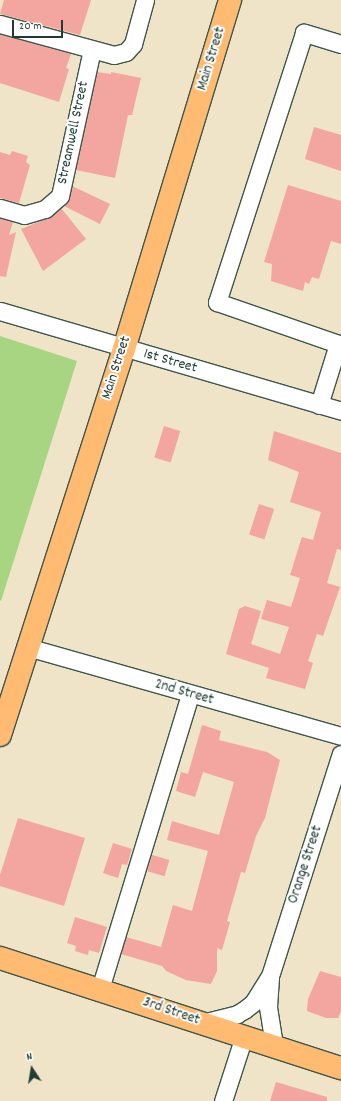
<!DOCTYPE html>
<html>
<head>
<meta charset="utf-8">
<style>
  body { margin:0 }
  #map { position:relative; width:341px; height:1101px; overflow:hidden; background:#efe4c8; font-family:Dekko,sans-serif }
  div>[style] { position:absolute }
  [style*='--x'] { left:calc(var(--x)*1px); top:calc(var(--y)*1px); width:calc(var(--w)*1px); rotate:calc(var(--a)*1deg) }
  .green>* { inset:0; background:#a8d581 }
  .building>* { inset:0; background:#f3a59f; transform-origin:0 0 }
  .roads { filter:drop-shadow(1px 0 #3e564a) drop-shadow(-1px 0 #3e564a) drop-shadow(0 1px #3e564a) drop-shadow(0 -1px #3e564a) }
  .minor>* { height:17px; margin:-8.5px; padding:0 8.5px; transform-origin:8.5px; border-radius:8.5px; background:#fff }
  .major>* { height:22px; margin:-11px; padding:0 11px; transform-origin:11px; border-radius:11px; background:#ffbb71 }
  span { translate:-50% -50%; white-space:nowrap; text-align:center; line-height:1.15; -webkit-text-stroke:4px #fff; paint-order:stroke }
  .street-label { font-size:15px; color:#1f3d34 }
  .north { position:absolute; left:12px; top:1049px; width:40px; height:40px; -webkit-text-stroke:3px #fff; paint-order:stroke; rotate:348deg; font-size:11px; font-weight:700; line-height:16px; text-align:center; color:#1f3d34 }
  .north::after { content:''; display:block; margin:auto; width:14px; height:18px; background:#1f3d34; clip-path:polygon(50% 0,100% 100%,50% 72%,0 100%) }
  .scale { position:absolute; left:12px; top:20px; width:51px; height:18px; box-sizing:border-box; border:2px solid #1f3d34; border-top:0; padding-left:5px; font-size:12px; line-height:14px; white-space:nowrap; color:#1f3d34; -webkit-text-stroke:3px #fff; paint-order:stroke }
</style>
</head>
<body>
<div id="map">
  <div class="green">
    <div style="clip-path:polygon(0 336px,77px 361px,1px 601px,0 600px)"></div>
  </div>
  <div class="building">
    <div style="clip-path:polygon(4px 0,91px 0,80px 35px,0 14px)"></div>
    <div style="clip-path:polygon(0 34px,71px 54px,66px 68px,69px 69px,59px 102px,0 83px)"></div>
    <div style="clip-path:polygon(97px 72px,111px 74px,111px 72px,141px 78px,132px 115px,128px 115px,115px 178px,76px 170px)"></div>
    <div style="clip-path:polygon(314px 127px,341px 135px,341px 171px,305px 159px)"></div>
    <div style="clip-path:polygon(12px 151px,28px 156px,26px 162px,30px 165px,19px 203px,0 198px,0 152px,10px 155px)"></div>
    <div style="clip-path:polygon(288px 185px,341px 201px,341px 244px,331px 241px,319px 279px,312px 277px,309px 284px,305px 282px,303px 291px,271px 281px,272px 264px,264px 262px)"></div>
    <div style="clip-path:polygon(72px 186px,110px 204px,100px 224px,64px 206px,70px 199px)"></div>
    <div style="clip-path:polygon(61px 208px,86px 239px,43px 271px,21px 229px,48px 218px)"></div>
    <div style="clip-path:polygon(0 218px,13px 222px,9px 235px,16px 232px,6px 277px,0 276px)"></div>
    <div style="left:164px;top:426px;width:17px;height:33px;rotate:17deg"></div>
    <div style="clip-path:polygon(274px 431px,341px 453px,341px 550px,337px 549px,327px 583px,340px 587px,323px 636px,317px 634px,308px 661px,313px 663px,305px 689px,266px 678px,269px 668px,226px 654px,239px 609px,245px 606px,261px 611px,251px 644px,280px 654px,289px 627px,261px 619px,267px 600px,291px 607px,300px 578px,290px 575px,300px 543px,302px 537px,313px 540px,321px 512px,290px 502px,299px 472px,268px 460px)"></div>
    <div style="left:259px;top:504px;width:16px;height:32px;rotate:18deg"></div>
    <div style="clip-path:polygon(202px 725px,221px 731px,219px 740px,267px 752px,280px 760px,265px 818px,256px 836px,245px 873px,241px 872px,227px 921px,230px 922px,222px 950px,217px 948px,217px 971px,211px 984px,186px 980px,166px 971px,162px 966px,121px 954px,126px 937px,161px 947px,173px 905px,192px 911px,208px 851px,167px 840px,172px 821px,219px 835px,234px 782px,203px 772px,195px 797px,176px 791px,181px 772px,188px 774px)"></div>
    <div style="clip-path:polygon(18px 818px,85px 838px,64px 906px,0 886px,0 875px)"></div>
    <div style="clip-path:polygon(113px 843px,132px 849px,127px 865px,122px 864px,118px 878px,103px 873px)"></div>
    <div style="left:152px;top:855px;width:18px;height:17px;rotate:16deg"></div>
    <div style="clip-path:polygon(75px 917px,107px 927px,99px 953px,89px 950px,88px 955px,75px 951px,76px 946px,67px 943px)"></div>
    <div style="clip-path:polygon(320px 971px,341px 977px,341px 1011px,338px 1018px,326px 1018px,307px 1011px,308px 999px)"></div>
    <div style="clip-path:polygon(276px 1082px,327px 1097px,327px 1101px,270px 1101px)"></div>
  </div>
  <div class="roads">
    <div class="minor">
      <div style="--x:0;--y:24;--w:118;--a:15.2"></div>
      <div style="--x:114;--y:55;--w:12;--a:-14"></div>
      <div style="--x:126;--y:52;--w:11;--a:-49"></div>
      <div style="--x:133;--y:44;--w:46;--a:-74.7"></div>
      <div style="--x:341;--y:44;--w:39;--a:-163"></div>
      <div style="--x:304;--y:33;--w:283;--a:107.9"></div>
      <div style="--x:217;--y:302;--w:131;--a:19.1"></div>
      <div style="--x:0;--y:208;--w:25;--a:16"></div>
      <div style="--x:24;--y:215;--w:22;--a:-16"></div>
      <div style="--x:45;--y:209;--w:20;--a:-41"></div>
      <div style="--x:60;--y:196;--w:150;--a:-77.7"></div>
      <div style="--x:0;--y:311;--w:355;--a:16.3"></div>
      <div style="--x:319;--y:405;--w:64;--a:-72.7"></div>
      <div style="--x:27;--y:647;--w:326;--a:15.8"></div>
      <div style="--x:270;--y:978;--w:29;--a:94"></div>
      <div style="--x:268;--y:1007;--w:39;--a:81"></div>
      <div style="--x:100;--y:989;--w:307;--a:-73"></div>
      <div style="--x:202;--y:1023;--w:36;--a:-14"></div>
      <div style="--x:237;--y:1014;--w:8;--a:-30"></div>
      <div style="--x:244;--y:1010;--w:11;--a:-38"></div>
      <div style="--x:253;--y:1003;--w:32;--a:-58"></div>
      <div style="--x:270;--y:976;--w:233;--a:-72.3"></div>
      <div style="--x:223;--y:1101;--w:68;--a:-72.1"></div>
    </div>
    <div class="major">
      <div style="--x:0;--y:735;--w:405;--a:-72.2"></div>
      <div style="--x:124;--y:349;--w:365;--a:-73.1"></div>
      <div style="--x:0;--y:958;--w:358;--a:17.9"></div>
    </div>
  </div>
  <div class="street-label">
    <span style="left:212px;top:59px;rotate:-73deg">Main Street</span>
    <span style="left:74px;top:133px;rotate:-78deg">Streamwell Street</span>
    <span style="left:170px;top:362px;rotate:16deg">1st Street</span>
    <span style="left:117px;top:368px;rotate:-72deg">Main Street</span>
    <span style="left:184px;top:693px;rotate:16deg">2nd Street</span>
    <span style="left:306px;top:865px;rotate:-72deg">Orange Street</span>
    <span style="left:171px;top:1012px;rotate:19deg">3rd Street</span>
  </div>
  <div class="north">N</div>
  <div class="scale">20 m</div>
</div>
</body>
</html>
